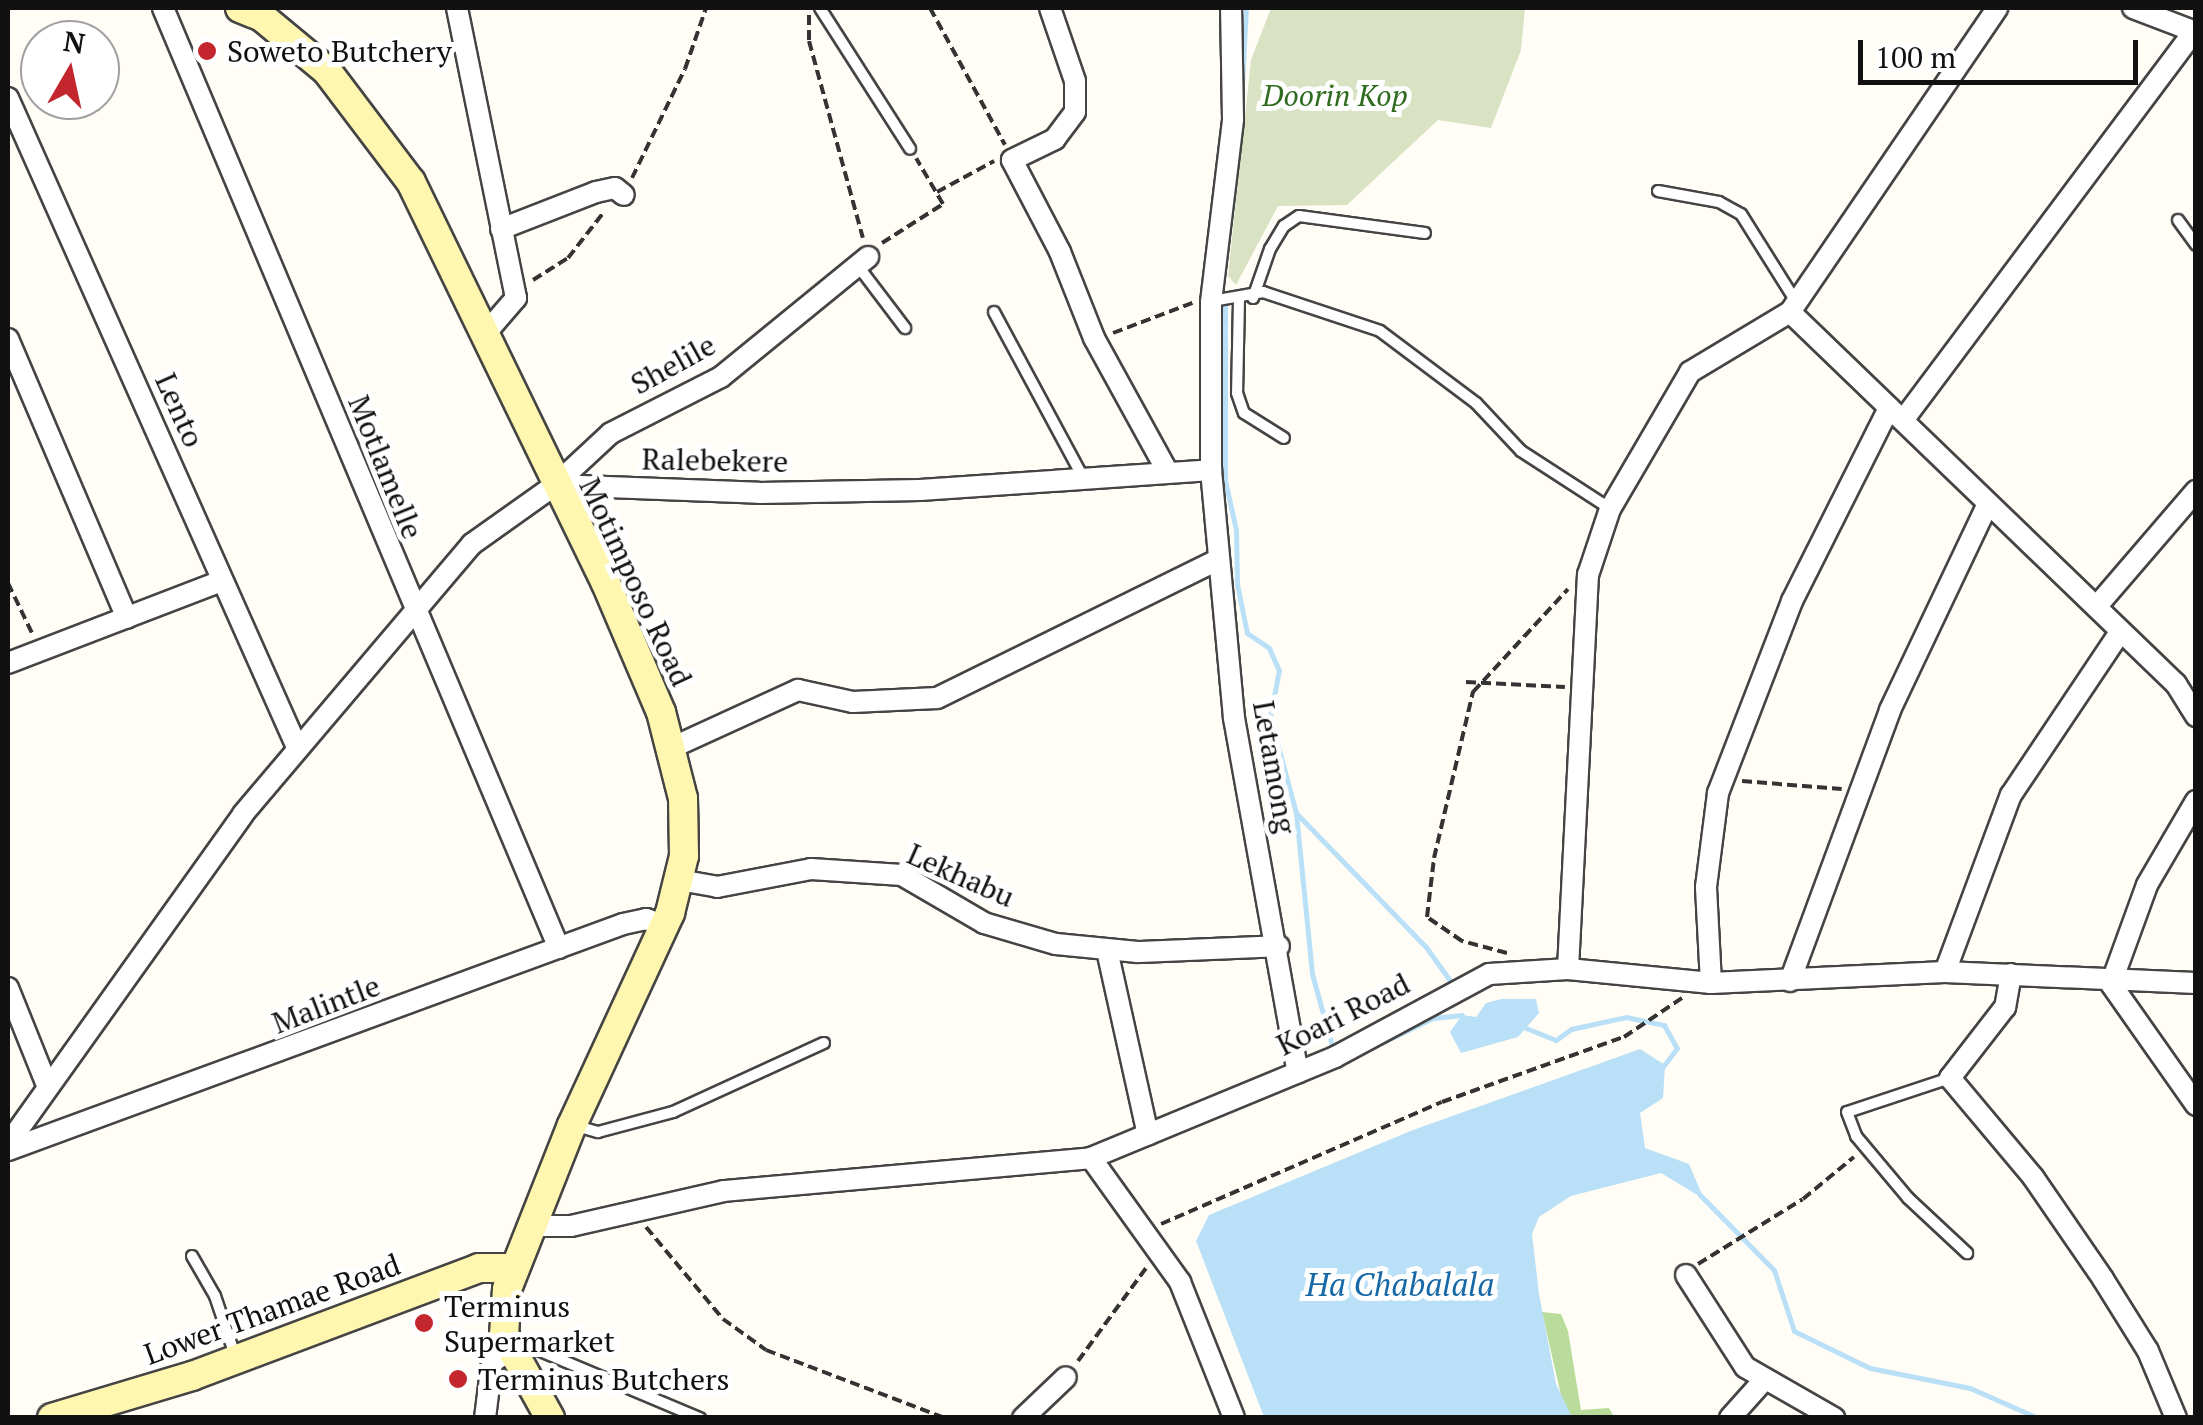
<!DOCTYPE html>
<html>
<head>
<meta charset="utf-8">
<style>
	body { margin:0 }
	#map { position:relative; width:2203px; height:1425px; overflow:hidden; background:#fffdf5; font-family:"PT Serif",serif }
	div>[style] { position:absolute }
	[style*='--x'] { left:calc(var(--x)*1px); top:calc(var(--y)*1px); width:calc(var(--w)*1px); rotate:calc(var(--a)*1deg) }
	.forest>* { inset:0; background:#b9dc9c }
	.cemetery>* { inset:0; background:#d9e3c4 }
	.water>* { inset:0; background:#b9e0f7 }
	.stream>* { height:5px; margin:-2.5px; padding:0 2.5px; transform-origin:2.5px; border-radius:2.5px; background:#b9e0f7 }
	.path>* { height:4px; margin-top:-2px; transform-origin:0; background:repeating-linear-gradient(90deg,#333 0 10px,transparent 0 15px) }
	.roads { filter:drop-shadow(2px 0 #444) drop-shadow(-2px 0 #444) drop-shadow(0 2px #444) drop-shadow(0 -2px #444) }
	.lane>* { height:10px; margin:-5px; padding:0 5px; transform-origin:5px; border-radius:5px; background:#fff }
	.street>* { height:20px; margin:-10px; padding:0 10px; transform-origin:10px; border-radius:10px; background:#fff }
	.secondary>* { height:28px; margin:-14px; padding:0 14px; transform-origin:14px; border-radius:14px; background:#fff6b0 }
	.dots>* { width:28px; height:28px; translate:-50% -50%; box-sizing:border-box; border:5px solid #fff; border-radius:50% }
	span { translate:-50% -50%; white-space:nowrap; text-align:center; line-height:1.15; -webkit-text-stroke:10px #fff; paint-order:stroke }
	.poi-label { font-size:30px; color:#111 }
	.left { translate:0 -50%; text-align:left }
	.park-label { font-size:30px; color:#2f6b1f; font-style:italic }
	.street-label { font-size:30px; color:#111 }
	.water-label { font-size:32px; color:#1768a6; font-style:italic }
	.frame { position:absolute; inset:0; border:10px solid #111; pointer-events:none }
	.north { position:absolute; left:20px; top:20px; width:100px; height:100px; box-sizing:border-box; background:#fff; border:2px solid #a0a0a0; border-radius:50%; rotate:9deg; font-size:28px; font-weight:700; line-height:40px; text-align:center; color:#111 }
	.north::after { content:''; display:block; margin:auto; width:35px; height:45px; background:#c4262e; clip-path:polygon(50% 0,100% 100%,50% 72%,0 100%) }
	.scale { position:absolute; left:1858px; top:40px; width:280px; height:45px; box-sizing:border-box; border:5px solid #111; border-top:0; padding-left:12px; font-size:30px; line-height:35px; white-space:nowrap; color:#111; -webkit-text-stroke:8px #fff; paint-order:stroke }
</style>
</head>
<body>
<div id="map">
	<div class="forest">
		<div style="clip-path:polygon(1542px 1312px,1561px 1314px,1568px 1331px,1581px 1410px,1609px 1408px,1614px 1417px,1566px 1417px)"></div>
	</div>
	<div class="cemetery">
		<div style="clip-path:polygon(1271px 8px,1525px 8px,1521px 50px,1491px 128px,1438px 120px,1347px 205px,1278px 206px,1236px 285px,1228px 276px,1251px 60px)"></div>
	</div>
	<div class="water">
		<div style="clip-path:polygon(1501px 999px,1536px 999px,1539px 1013px,1518px 1037px,1461px 1053px,1450px 1032px,1462px 1015px,1476px 1017px,1486px 1003px)"></div>
		<div style="clip-path:polygon(1640px 1049px,1665px 1065px,1663px 1098px,1640px 1113px,1645px 1148px,1689px 1164px,1704px 1199px,1661px 1173px,1571px 1196px,1539px 1217px,1532px 1234px,1539px 1294px,1556px 1384px,1572px 1417px,1264px 1417px,1196px 1241px,1209px 1215px,1413px 1130px)"></div>
	</div>
	<div class="stream">
		<div style="--x:1242;--y:84;--w:76;--a:-87"></div>
		<div style="--x:1225;--y:304;--w:176;--a:90"></div>
		<div style="--x:1225;--y:480;--w:51;--a:77.6"></div>
		<div style="--x:1236;--y:530;--w:54;--a:88.9"></div>
		<div style="--x:1237;--y:584;--w:50;--a:78.5"></div>
		<div style="--x:1247;--y:633;--w:27;--a:34"></div>
		<div style="--x:1269;--y:648;--w:24;--a:66"></div>
		<div style="--x:1279;--y:670;--w:48;--a:100.8"></div>
		<div style="--x:1270;--y:717;--w:99;--a:74.8"></div>
		<div style="--x:1296;--y:813;--w:162;--a:84.3"></div>
		<div style="--x:1312;--y:974;--w:78;--a:74.4"></div>
		<div style="--x:1296;--y:813;--w:187;--a:45.9"></div>
		<div style="--x:1426;--y:947;--w:43;--a:54.5"></div>
		<div style="--x:1526;--y:1028;--w:32;--a:22"></div>
		<div style="--x:1556;--y:1040;--w:19;--a:-36"></div>
		<div style="--x:1571;--y:1029;--w:56;--a:-12.3"></div>
		<div style="--x:1626;--y:1017;--w:39;--a:12"></div>
		<div style="--x:1664;--y:1025;--w:26;--a:61"></div>
		<div style="--x:1677;--y:1048;--w:26;--a:127"></div>
		<div style="--x:1338;--y:1064;--w:106;--a:-25.8"></div>
		<div style="--x:1433;--y:1018;--w:29;--a:-6"></div>
		<div style="--x:1700;--y:1195;--w:105;--a:45.4"></div>
		<div style="--x:1774;--y:1270;--w:64;--a:71.8"></div>
		<div style="--x:1794;--y:1331;--w:85;--a:26"></div>
		<div style="--x:1870;--y:1368;--w:102;--a:11.3"></div>
		<div style="--x:1970;--y:1388;--w:74;--a:23.8"></div>
	</div>
	<div class="path">
		<div style="--x:930;--y:8;--w:156;--a:61.3"></div>
		<div style="--x:809;--y:15;--w:26;--a:90"></div>
		<div style="--x:809;--y:41;--w:204;--a:74.7"></div>
		<div style="--x:632;--y:178;--w:121;--a:-64.1"></div>
		<div style="--x:685;--y:69;--w:65;--a:-71"></div>
		<div style="--x:937;--y:192;--w:65;--a:-28.5"></div>
		<div style="--x:882;--y:243;--w:72;--a:-32.6"></div>
		<div style="--x:943;--y:204;--w:53;--a:-120.4"></div>
		<div style="--x:533;--y:280;--w:41;--a:-32.2"></div>
		<div style="--x:568;--y:258;--w:58;--a:-52"></div>
		<div style="--x:1113;--y:333;--w:85;--a:-20.8"></div>
		<div style="--x:8;--y:583;--w:55;--a:64.4"></div>
		<div style="--x:1466;--y:682;--w:99;--a:2.9"></div>
		<div style="--x:1742;--y:781;--w:100;--a:4.6"></div>
		<div style="--x:1507;--y:953;--w:47;--a:-165.1"></div>
		<div style="--x:1462;--y:941;--w:42;--a:-145.6"></div>
		<div style="--x:1427;--y:917;--w:59;--a:-83.2"></div>
		<div style="--x:1434;--y:858;--w:171;--a:-76.8"></div>
		<div style="--x:1473;--y:692;--w:140;--a:-47.3"></div>
		<div style="--x:1161;--y:1224;--w:306;--a:-23.5"></div>
		<div style="--x:1442;--y:1102;--w:193;--a:-19.7"></div>
		<div style="--x:1624;--y:1037;--w:70;--a:-33.9"></div>
		<div style="--x:646;--y:1227;--w:120;--a:50.1"></div>
		<div style="--x:723;--y:1319;--w:53;--a:35.8"></div>
		<div style="--x:766;--y:1350;--w:191;--a:20.8"></div>
		<div style="--x:1698;--y:1264;--w:123;--a:-31.8"></div>
		<div style="--x:1803;--y:1199;--w:66;--a:-39.5"></div>
		<div style="--x:1078;--y:1361;--w:115;--a:-53.8"></div>
	</div>
	<div class="roads">
		<div class="lane">
			<div style="--x:820;--y:8;--w:167;--a:57.4"></div>
			<div style="--x:1658;--y:191;--w:62;--a:10.2"></div>
			<div style="--x:1719;--y:202;--w:25;--a:29"></div>
			<div style="--x:1741;--y:214;--w:102;--a:57.9"></div>
			<div style="--x:2178;--y:220;--w:31;--a:54"></div>
			<div style="--x:858;--y:266;--w:78;--a:52.8"></div>
			<div style="--x:1253;--y:298;--w:52;--a:-70.9"></div>
			<div style="--x:1270;--y:249;--w:27;--a:-59"></div>
			<div style="--x:1284;--y:226;--w:18;--a:-34"></div>
			<div style="--x:1299;--y:216;--w:127;--a:7.7"></div>
			<div style="--x:1239;--y:300;--w:93;--a:91.2"></div>
			<div style="--x:1237;--y:393;--w:21;--a:71"></div>
			<div style="--x:1244;--y:413;--w:47;--a:32"></div>
			<div style="--x:1212;--y:301;--w:52;--a:-10"></div>
			<div style="--x:1263;--y:292;--w:123;--a:18.4"></div>
			<div style="--x:1380;--y:331;--w:120;--a:36.9"></div>
			<div style="--x:1476;--y:403;--w:66;--a:46.8"></div>
			<div style="--x:1521;--y:451;--w:105;--a:32.9"></div>
			<div style="--x:994;--y:312;--w:187;--a:61.7"></div>
			<div style="--x:1950;--y:1078;--w:108;--a:161.7"></div>
			<div style="--x:1847;--y:1112;--w:26;--a:69"></div>
			<div style="--x:1856;--y:1136;--w:81;--a:50"></div>
			<div style="--x:1908;--y:1198;--w:81;--a:43"></div>
			<div style="--x:573;--y:1125;--w:26;--a:16"></div>
			<div style="--x:598;--y:1132;--w:78;--a:-14.9"></div>
			<div style="--x:673;--y:1112;--w:166;--a:-24.6"></div>
			<div style="--x:192;--y:1256;--w:46;--a:60.1"></div>
			<div style="--x:215;--y:1296;--w:65;--a:71.3"></div>
			<div style="--x:514;--y:1340;--w:202;--a:22.8"></div>
		</div>
		<div class="street">
			<div style="--x:163;--y:8;--w:1020;--a:67.16"></div>
			<div style="--x:457;--y:8;--w:296;--a:78.5"></div>
			<div style="--x:516;--y:298;--w:48;--a:130.7"></div>
			<div style="--x:1050;--y:8;--w:77;--a:71.1"></div>
			<div style="--x:1075;--y:81;--w:31;--a:90"></div>
			<div style="--x:1075;--y:112;--w:34;--a:127"></div>
			<div style="--x:1055;--y:139;--w:48;--a:154"></div>
			<div style="--x:1012;--y:160;--w:104;--a:62.4"></div>
			<div style="--x:1060;--y:252;--w:92;--a:68.4"></div>
			<div style="--x:1094;--y:338;--w:152;--a:61.2"></div>
			<div style="--x:2133;--y:8;--w:67;--a:20.9"></div>
			<div style="--x:8;--y:98;--w:710;--a:66"></div>
			<div style="--x:501;--y:229;--w:102;--a:-21.3"></div>
			<div style="--x:596;--y:192;--w:19;--a:-12"></div>
			<div style="--x:615;--y:188;--w:11;--a:38"></div>
			<div style="--x:1790;--y:312;--w:536;--a:43.94"></div>
			<div style="--x:2176;--y:684;--w:38;--a:58"></div>
			<div style="--x:8;--y:339;--w:303;--a:66.9"></div>
			<div style="--x:1904;--y:419;--w:484;--a:-53.2"></div>
			<div style="--x:1211;--y:470;--w:249;--a:84.7"></div>
			<div style="--x:1234;--y:718;--w:360;--a:79.8"></div>
			<div style="--x:555;--y:485;--w:204;--a:2.2"></div>
			<div style="--x:759;--y:493;--w:161;--a:-1.1"></div>
			<div style="--x:920;--y:490;--w:292;--a:-3.9"></div>
			<div style="--x:1211;--y:470;--w:168;--a:-90"></div>
			<div style="--x:1211;--y:302;--w:184;--a:-83.1"></div>
			<div style="--x:1233;--y:119;--w:111;--a:-91"></div>
			<div style="--x:2097;--y:606;--w:152;--a:-49.3"></div>
			<div style="--x:8;--y:663;--w:229;--a:-21"></div>
			<div style="--x:669;--y:749;--w:142;--a:-24.6"></div>
			<div style="--x:798;--y:690;--w:56;--a:12.3"></div>
			<div style="--x:853;--y:702;--w:84;--a:-2.7"></div>
			<div style="--x:937;--y:698;--w:311;--a:-26.2"></div>
			<div style="--x:2196;--y:801;--w:97;--a:120.3"></div>
			<div style="--x:2147;--y:885;--w:105;--a:110"></div>
			<div style="--x:2111;--y:984;--w:148;--a:54.9"></div>
			<div style="--x:679;--y:880;--w:39;--a:10"></div>
			<div style="--x:717;--y:887;--w:96;--a:-10.8"></div>
			<div style="--x:811;--y:869;--w:91;--a:3.8"></div>
			<div style="--x:902;--y:875;--w:95;--a:30.3"></div>
			<div style="--x:984;--y:923;--w:75;--a:16.3"></div>
			<div style="--x:1056;--y:944;--w:82;--a:5.6"></div>
			<div style="--x:1138;--y:952;--w:141;--a:-2.4"></div>
			<div style="--x:1107;--y:950;--w:189;--a:77.5"></div>
			<div style="--x:1568;--y:969;--w:395;--a:-87.1"></div>
			<div style="--x:1588;--y:575;--w:70;--a:-71.6"></div>
			<div style="--x:1610;--y:509;--w:159;--a:-59.7"></div>
			<div style="--x:1690;--y:372;--w:117;--a:-31"></div>
			<div style="--x:1790;--y:312;--w:368;--a:-55.7"></div>
			<div style="--x:1945;--y:972;--w:189;--a:-69.6"></div>
			<div style="--x:2011;--y:795;--w:196;--a:-56.2"></div>
			<div style="--x:2011;--y:974;--w:34;--a:100"></div>
			<div style="--x:2005;--y:1007;--w:90;--a:127.8"></div>
			<div style="--x:1950;--y:1078;--w:129;--a:50"></div>
			<div style="--x:2033;--y:1177;--w:124;--a:55.5"></div>
			<div style="--x:2103;--y:1279;--w:85;--a:58"></div>
			<div style="--x:2148;--y:1351;--w:73;--a:67.3"></div>
			<div style="--x:1790;--y:981;--w:289;--a:-69.7"></div>
			<div style="--x:1890;--y:710;--w:228;--a:-64.6"></div>
			<div style="--x:1711;--y:983;--w:96;--a:-93"></div>
			<div style="--x:1706;--y:887;--w:95;--a:-82.7"></div>
			<div style="--x:1718;--y:793;--w:206;--a:-68.9"></div>
			<div style="--x:1792;--y:601;--w:216;--a:-63.3"></div>
			<div style="--x:8;--y:988;--w:105;--a:68.1"></div>
			<div style="--x:8;--y:1144;--w:405;--a:-54.5"></div>
			<div style="--x:243;--y:814;--w:354;--a:-49.7"></div>
			<div style="--x:472;--y:544;--w:102;--a:-35.4"></div>
			<div style="--x:555;--y:485;--w:76;--a:-42.9"></div>
			<div style="--x:611;--y:433;--w:123;--a:-27"></div>
			<div style="--x:721;--y:377;--w:190;--a:-39.2"></div>
			<div style="--x:8;--y:1150;--w:655;--a:-20.18"></div>
			<div style="--x:623;--y:924;--w:24;--a:-12"></div>
			<div style="--x:646;--y:919;--w:20;--a:20"></div>
			<div style="--x:1091;--y:1158;--w:153;--a:54.3"></div>
			<div style="--x:1180;--y:1282;--w:146;--a:68.3"></div>
			<div style="--x:532;--y:1226;--w:39;--a:0"></div>
			<div style="--x:571;--y:1226;--w:157;--a:-12.9"></div>
			<div style="--x:724;--y:1191;--w:368;--a:-5.1"></div>
			<div style="--x:1091;--y:1158;--w:264;--a:-22.5"></div>
			<div style="--x:1335;--y:1057;--w:175;--a:-28.3"></div>
			<div style="--x:1489;--y:974;--w:79;--a:-3.6"></div>
			<div style="--x:1568;--y:969;--w:144;--a:5.6"></div>
			<div style="--x:1711;--y:983;--w:234;--a:-2.7"></div>
			<div style="--x:1945;--y:972;--w:251;--a:2.5"></div>
			<div style="--x:1686;--y:1275;--w:109;--a:57.3"></div>
			<div style="--x:1745;--y:1367;--w:103;--a:29.8"></div>
			<div style="--x:485;--y:1418;--w:56;--a:-82.9"></div>
			<div style="--x:492;--y:1362;--w:22;--a:-32"></div>
			<div style="--x:1023;--y:1418;--w:59;--a:-43.6"></div>
			<div style="--x:1730;--y:1418;--w:51;--a:-48.2"></div>
		</div>
		<div class="secondary">
			<div style="--x:240;--y:8;--w:24;--a:22"></div>
			<div style="--x:262;--y:17;--w:85;--a:39.7"></div>
			<div style="--x:327;--y:71;--w:139;--a:52.9"></div>
			<div style="--x:411;--y:182;--w:444;--a:64.1"></div>
			<div style="--x:605;--y:581;--w:142;--a:66.9"></div>
			<div style="--x:661;--y:712;--w:89;--a:75.7"></div>
			<div style="--x:683;--y:798;--w:58;--a:89"></div>
			<div style="--x:684;--y:856;--w:59;--a:103.8"></div>
			<div style="--x:670;--y:913;--w:234;--a:114.8"></div>
			<div style="--x:572;--y:1125;--w:176;--a:111.6"></div>
			<div style="--x:507;--y:1289;--w:46;--a:93.7"></div>
			<div style="--x:504;--y:1335;--w:95;--a:61"></div>
			<div style="--x:52;--y:1418;--w:146;--a:-16.7"></div>
			<div style="--x:192;--y:1376;--w:307;--a:-20.6"></div>
			<div style="--x:479;--y:1268;--w:36;--a:0"></div>
		</div>
	</div>
	<div class="dots">
		<div style="left:207px;top:51px;background:#c4262e"></div>
		<div style="left:424px;top:1323px;background:#c4262e"></div>
		<div style="left:458px;top:1379px;background:#c4262e"></div>
	</div>
	<div class="poi-label">
		<span class="left" style="left:227px;top:51px">Soweto Butchery</span>
		<span class="left" style="left:444px;top:1323px">Terminus<br>Supermarket</span>
		<span class="left" style="left:478px;top:1379px">Terminus Butchers</span>
	</div>
	<div class="park-label">
		<span style="left:1335px;top:95px">Doorin Kop</span>
	</div>
	<div class="street-label">
		<span style="left:673px;top:364px;rotate:-29deg">Shelile</span>
		<span style="left:180px;top:410px;rotate:66deg">Lento</span>
		<span style="left:715px;top:460px;rotate:1deg">Ralebekere</span>
		<span style="left:386px;top:467px;rotate:68deg">Motlamelle</span>
		<span style="left:636px;top:582px;rotate:65deg">Motimposo Road</span>
		<span style="left:1275px;top:767px;rotate:80deg">Letamong</span>
		<span style="left:961px;top:875px;rotate:24deg">Lekhabu</span>
		<span style="left:326px;top:1004px;rotate:-21deg">Malintle</span>
		<span style="left:1343px;top:1014px;rotate:-27deg">Koari Road</span>
		<span style="left:272px;top:1309px;rotate:-20deg">Lower Thamae Road</span>
	</div>
	<div class="water-label">
		<span style="left:1400px;top:1284px">Ha Chabalala</span>
	</div>
	<div class="frame"></div>
	<div class="north">N</div>
	<div class="scale">100 m</div>
</div>
</body>
</html>
